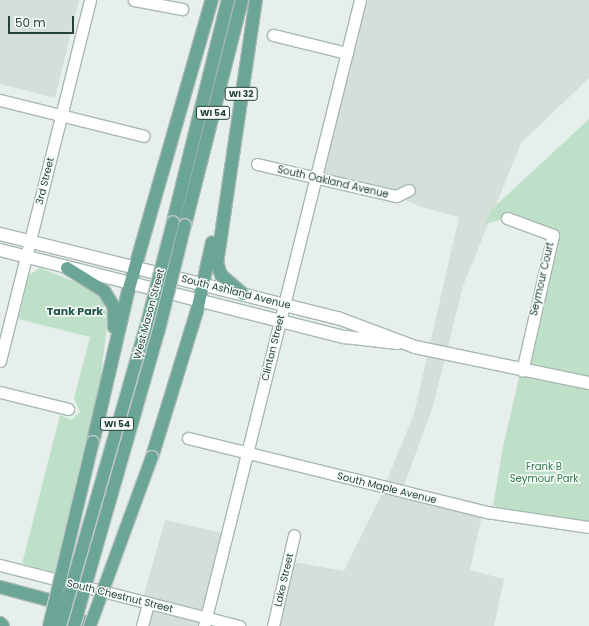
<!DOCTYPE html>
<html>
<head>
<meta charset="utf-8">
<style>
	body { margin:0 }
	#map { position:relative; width:589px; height:626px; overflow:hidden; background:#e6efeb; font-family:Poppins,sans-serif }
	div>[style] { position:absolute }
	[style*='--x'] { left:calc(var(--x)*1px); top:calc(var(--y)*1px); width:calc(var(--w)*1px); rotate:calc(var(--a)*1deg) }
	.built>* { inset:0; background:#d4dfda }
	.green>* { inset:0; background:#bfe0c8 }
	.roads { filter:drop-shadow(1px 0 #a8b8b2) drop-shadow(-1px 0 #a8b8b2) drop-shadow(0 1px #a8b8b2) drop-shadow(0 -1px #a8b8b2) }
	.minor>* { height:11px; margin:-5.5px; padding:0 5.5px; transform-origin:5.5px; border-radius:5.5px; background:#fff }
	.secondary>* { height:12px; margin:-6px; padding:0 6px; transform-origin:6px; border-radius:6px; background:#fff }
	.primary>* { height:12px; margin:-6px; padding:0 6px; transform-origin:6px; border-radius:6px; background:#6aa596 }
	.bridges { filter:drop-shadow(1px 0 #c2cac8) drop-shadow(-1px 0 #c2cac8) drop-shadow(0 1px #c2cac8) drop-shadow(0 -1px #c2cac8) }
	.primary-bridge>* { height:12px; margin:-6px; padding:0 6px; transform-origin:6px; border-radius:6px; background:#6aa596 }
	span { translate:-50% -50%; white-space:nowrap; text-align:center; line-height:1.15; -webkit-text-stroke:3px #f7fbf9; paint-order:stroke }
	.shield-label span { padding:1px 3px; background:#f7fbf9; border:1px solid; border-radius:3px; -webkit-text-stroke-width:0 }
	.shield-label { font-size:9px; color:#24423a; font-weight:700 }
	.street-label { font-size:10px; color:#24423a }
	.park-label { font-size:10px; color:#2d7a4b }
	.neighbourhood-label { font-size:11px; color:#1f5548; font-weight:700 }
	.scale { position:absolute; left:8px; top:16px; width:66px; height:18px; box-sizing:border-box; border:2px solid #24423a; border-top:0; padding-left:5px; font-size:12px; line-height:14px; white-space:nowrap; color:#24423a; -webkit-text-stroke:3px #f7fbf9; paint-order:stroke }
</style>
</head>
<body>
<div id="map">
	<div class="built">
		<div style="clip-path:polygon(0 0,79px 0,55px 98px,0 84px)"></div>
		<div style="clip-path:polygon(360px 0,589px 0,589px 78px,521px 143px,463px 286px,433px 406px,402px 491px,483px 511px,470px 570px,504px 579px,494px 626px,273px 626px,288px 561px,344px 571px,380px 497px,414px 414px,459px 217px,421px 207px,396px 196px,315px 178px)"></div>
		<div style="clip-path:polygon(165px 520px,227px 534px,206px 618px,239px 626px,142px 626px,142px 602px)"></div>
	</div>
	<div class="green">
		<div style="clip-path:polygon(589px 119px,589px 527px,493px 506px,503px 447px,552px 235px,507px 218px,485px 224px,493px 208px)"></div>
		<div style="clip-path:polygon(40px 268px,98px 291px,109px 311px,98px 398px,57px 573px,23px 564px,23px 560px,60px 415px,71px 420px,80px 412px,74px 398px,90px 337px,18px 319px,29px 275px)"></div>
	</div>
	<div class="roads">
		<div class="minor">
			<div style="--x:134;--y:0;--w:49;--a:10.6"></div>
			<div style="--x:273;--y:35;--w:76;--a:13.7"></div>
			<div style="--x:0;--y:100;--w:148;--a:14"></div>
			<div style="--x:257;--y:164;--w:143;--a:13"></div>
			<div style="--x:396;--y:196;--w:14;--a:-25"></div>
			<div style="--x:507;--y:218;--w:49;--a:20.3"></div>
			<div style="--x:553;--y:235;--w:139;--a:102.8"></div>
			<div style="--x:0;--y:361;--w:372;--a:-76"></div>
			<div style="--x:0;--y:392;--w:70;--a:14"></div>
			<div style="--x:188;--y:438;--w:308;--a:13.9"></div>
			<div style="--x:487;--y:512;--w:103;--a:8.4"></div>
			<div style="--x:0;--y:565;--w:247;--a:14.3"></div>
			<div style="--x:142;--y:626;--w:24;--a:-75"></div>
			<div style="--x:204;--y:626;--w:645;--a:-76.01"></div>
			<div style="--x:273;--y:626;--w:93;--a:-77"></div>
		</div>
		<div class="secondary">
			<div style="--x:0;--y:234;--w:348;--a:14"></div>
			<div style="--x:338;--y:318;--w:82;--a:20.6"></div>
			<div style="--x:415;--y:347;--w:178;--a:11.7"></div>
			<div style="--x:0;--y:250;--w:356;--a:14.2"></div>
			<div style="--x:345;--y:337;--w:53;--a:6.5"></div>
		</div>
		<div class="primary">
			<div style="--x:173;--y:222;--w:229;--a:-76.1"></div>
			<div style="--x:185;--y:225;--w:232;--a:-75.8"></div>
			<div style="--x:67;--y:268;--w:44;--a:31.9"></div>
			<div style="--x:104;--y:291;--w:19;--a:58"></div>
			<div style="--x:114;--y:307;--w:20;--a:90"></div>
			<div style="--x:243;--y:294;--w:29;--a:-139"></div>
			<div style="--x:221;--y:275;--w:13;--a:-108"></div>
			<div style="--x:217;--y:263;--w:266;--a:-81.6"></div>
			<div style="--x:93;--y:442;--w:154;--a:-76.9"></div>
			<div style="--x:128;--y:292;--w:304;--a:-74"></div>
			<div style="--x:152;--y:457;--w:153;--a:-72.9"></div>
			<div style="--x:197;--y:311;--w:70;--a:-77.6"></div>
			<div style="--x:0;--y:587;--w:58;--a:15"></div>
			<div style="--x:56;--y:602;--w:41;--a:36"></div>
			<div style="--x:0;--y:623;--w:4;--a:45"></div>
		</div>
	</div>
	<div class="bridges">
		<div class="primary-bridge">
			<div style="--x:49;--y:626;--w:189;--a:-76.6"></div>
			<div style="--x:60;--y:626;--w:311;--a:-74"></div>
			<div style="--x:146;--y:327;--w:108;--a:-75.6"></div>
			<div style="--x:74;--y:626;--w:308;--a:-74"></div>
			<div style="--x:159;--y:330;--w:108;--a:-76.1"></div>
			<div style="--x:90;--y:626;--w:180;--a:-69.9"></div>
		</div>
	</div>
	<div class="shield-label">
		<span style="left:241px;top:94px">WI 32</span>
		<span style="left:213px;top:113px">WI 54</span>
		<span style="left:117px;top:424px">WI 54</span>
	</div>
	<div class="street-label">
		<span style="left:45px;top:181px;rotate:-76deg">3rd Street</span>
		<span style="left:333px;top:182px;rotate:13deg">South Oakland Avenue</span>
		<span style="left:542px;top:279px;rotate:-77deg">Seymour Court</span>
		<span style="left:236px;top:292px;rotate:14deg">South Ashland Avenue</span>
		<span style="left:149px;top:314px;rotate:-75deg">West Mason Street</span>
		<span style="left:273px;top:348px;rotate:-76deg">Clinton Street</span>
		<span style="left:387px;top:488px;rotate:14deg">South Maple Avenue</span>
		<span style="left:284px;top:580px;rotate:-77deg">Lake Street</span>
		<span style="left:120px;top:596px;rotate:14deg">South Chestnut Street</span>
	</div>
	<div class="park-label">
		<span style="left:544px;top:472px">Frank B<br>Seymour Park</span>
	</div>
	<div class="neighbourhood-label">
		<span style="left:75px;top:311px">Tank Park</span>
	</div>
	<div class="scale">50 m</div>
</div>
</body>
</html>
